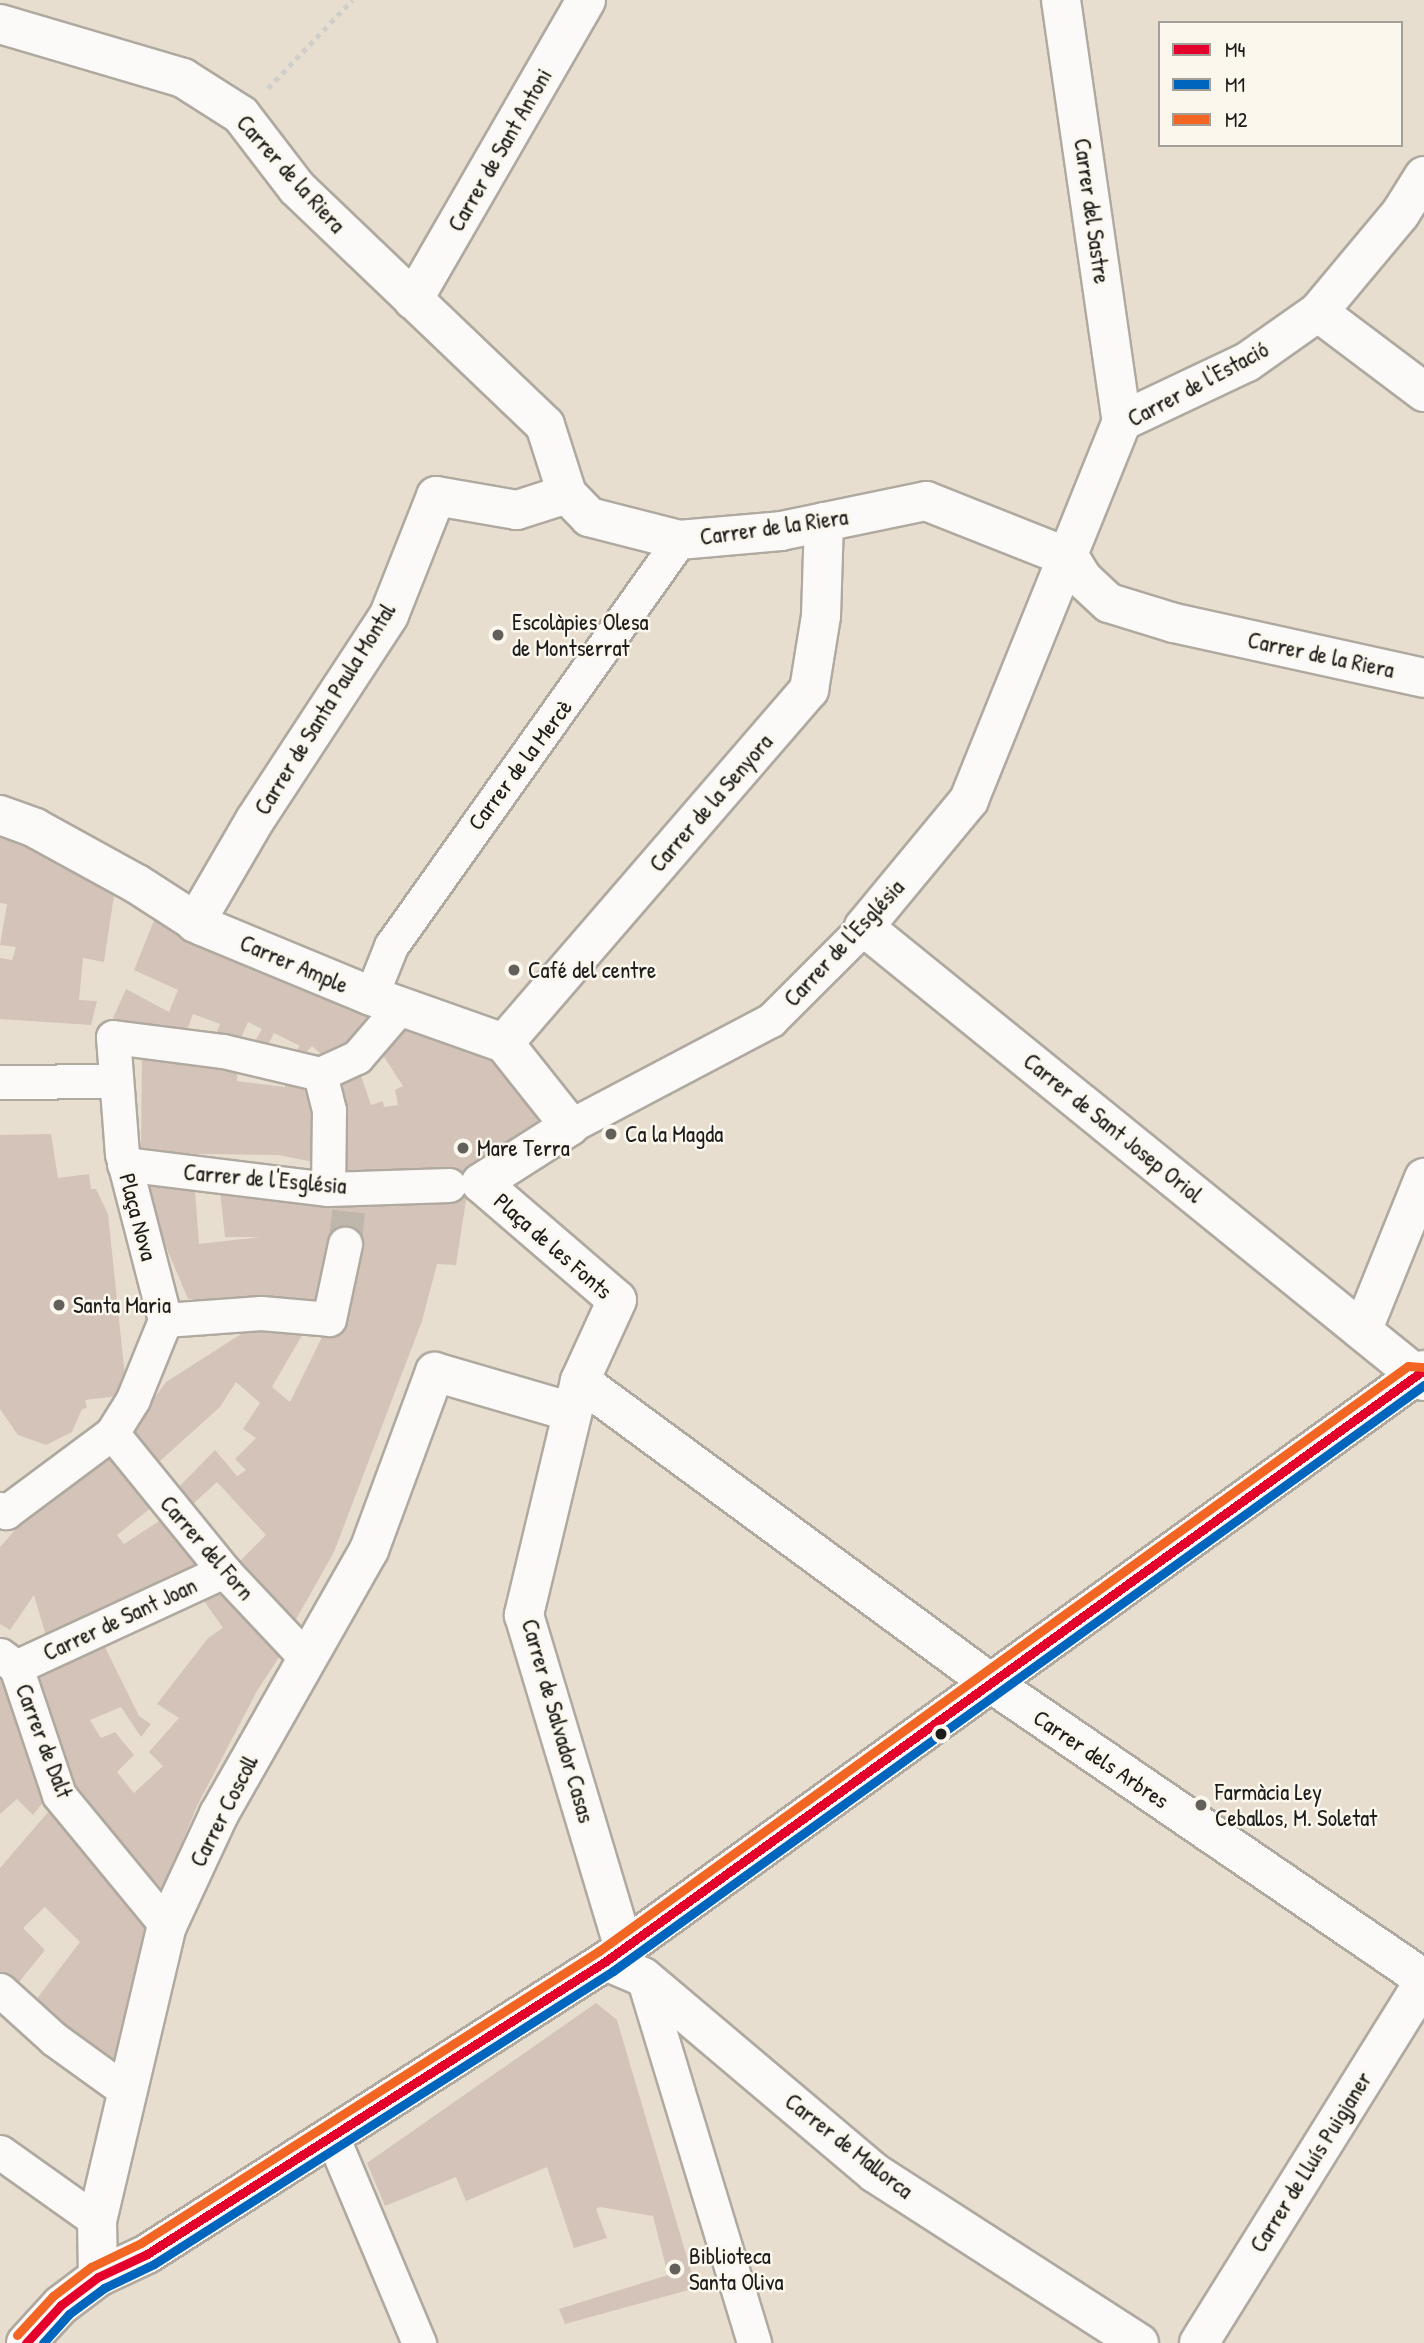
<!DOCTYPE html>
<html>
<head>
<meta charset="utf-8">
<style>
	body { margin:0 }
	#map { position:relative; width:1424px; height:2343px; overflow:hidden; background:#e8ded0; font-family:"Patrick Hand",sans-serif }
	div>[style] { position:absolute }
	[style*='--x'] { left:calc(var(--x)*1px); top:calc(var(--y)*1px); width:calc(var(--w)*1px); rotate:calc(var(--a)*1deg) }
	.building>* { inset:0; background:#d4c3b8 }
	.pedestrian-tunnel>* { height:33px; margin-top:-16.5px; transform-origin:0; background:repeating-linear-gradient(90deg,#bfb7ac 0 33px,transparent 0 50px) }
	.path>* { height:4.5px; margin-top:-2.25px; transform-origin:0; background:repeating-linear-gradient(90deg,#d0ceca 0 5px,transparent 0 10px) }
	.roads { filter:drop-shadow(2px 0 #afa9a0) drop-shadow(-2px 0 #afa9a0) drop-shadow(0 2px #afa9a0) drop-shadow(0 -2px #afa9a0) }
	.pedestrian>* { height:33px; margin:-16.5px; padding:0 16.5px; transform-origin:16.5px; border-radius:16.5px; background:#fcfaf8 }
	.minor>* { height:38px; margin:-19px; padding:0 19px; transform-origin:19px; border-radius:19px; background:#fcfaf8 }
	.bus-1>* { height:9px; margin:-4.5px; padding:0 4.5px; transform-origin:4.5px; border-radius:4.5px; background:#e4002b }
	.bus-2>* { height:9px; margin:-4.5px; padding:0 4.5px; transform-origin:4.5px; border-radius:4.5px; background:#0065bd }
	.bus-3>* { height:9px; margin:-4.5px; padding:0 4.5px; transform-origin:4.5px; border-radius:4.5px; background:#f26522 }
	.dots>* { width:19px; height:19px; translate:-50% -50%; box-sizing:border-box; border:4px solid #fbf7ec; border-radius:50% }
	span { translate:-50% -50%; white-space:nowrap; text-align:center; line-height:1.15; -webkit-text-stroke:5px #fbf7ec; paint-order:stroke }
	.street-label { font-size:23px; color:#1c1c1c }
	.poi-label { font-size:23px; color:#1c1c1c }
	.left { translate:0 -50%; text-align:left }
	.legend { position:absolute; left:1158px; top:21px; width:245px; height:126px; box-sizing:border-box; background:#fbf7ec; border:2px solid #a29f99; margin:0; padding:9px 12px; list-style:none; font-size:21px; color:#1c1c1c }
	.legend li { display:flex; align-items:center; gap:14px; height:35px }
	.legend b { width:35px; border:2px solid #a29f99 }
</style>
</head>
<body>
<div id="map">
	<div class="building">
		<div style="clip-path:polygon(0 829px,115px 889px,104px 962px,83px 958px,79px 1000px,97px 1001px,91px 1025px,0 1019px,0 958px,12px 960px,16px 947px,0 945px,7px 904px,0 903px)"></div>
		<div style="clip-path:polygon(157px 913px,335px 1004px,338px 1001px,383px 1022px,329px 1061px,312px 1046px,300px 1059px,294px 1053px,300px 1046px,274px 1033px,267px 1047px,255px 1041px,262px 1029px,248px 1022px,236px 1049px,212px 1044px,220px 1024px,193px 1014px,184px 1038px,109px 1027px,126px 989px,169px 1012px,178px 990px,134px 970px)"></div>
		<div style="clip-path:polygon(395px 1027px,491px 1047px,550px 1116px,467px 1194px,456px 1265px,437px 1264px,422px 1321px,334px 1552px,290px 1630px,233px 1568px,266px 1535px,217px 1482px,184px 1512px,171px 1495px,215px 1450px,237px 1476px,246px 1470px,235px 1459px,256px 1438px,243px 1429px,260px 1403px,236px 1382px,220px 1407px,150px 1470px,126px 1437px,166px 1382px,260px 1322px,308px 1325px,272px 1387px,290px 1402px,328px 1325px,322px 1313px,188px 1299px,156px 1223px,145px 1175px,194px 1178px,199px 1244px,260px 1237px,225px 1237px,219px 1182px,331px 1178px,326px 1074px,357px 1064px,371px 1105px,383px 1101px,384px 1107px,398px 1105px,395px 1090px,403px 1086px,377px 1046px)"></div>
		<div style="clip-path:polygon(142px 1046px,238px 1059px,237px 1081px,285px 1087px,286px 1073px,321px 1083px,324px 1164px,278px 1155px,141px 1153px)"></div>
		<div style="clip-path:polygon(51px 1134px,58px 1178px,89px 1174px,91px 1189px,96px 1189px,108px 1214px,127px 1395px,85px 1400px,87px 1408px,82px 1409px,72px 1432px,46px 1445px,18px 1435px,0 1409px,0 1135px)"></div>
		<div style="clip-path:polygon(108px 1446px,157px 1503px,117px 1535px,124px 1544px,167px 1516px,210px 1567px,48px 1643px,34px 1595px,10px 1630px,0 1624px,0 1547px,40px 1502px)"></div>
		<div style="clip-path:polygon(219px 1580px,287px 1645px,257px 1691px,197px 1806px,156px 1905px,72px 1801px,28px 1673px,100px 1637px,139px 1716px,151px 1724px,141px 1737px,121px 1707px,90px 1720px,101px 1738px,115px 1732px,134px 1755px,117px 1772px,134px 1793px,163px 1766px,149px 1752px,179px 1718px,157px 1704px,208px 1638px,223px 1628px,197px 1591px)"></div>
		<div style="clip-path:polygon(0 1675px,14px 1688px,53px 1789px,33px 1815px,17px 1799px,0 1814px)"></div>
		<div style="clip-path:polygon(55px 1804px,153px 1922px,117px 2072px,32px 2005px,80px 1942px,45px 1907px,23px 1928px,45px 1950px,15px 1987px,0 1974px,0 1868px)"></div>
		<div style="clip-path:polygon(596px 2003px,617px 2020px,696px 2288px,565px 2324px,559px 2309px,668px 2275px,653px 2216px,600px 2207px,596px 2209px,607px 2238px,574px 2248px,547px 2167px,466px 2201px,456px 2177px,385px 2206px,367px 2163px)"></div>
	</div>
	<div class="pedestrian-tunnel">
		<div style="--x:345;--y:1244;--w:45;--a:-83.7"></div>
	</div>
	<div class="path">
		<div style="--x:268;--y:88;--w:122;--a:-46.3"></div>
	</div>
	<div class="roads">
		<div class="pedestrian">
			<div style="--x:371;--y:996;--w:54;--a:-68.2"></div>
			<div style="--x:391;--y:946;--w:498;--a:-54.6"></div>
			<div style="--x:320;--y:1074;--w:37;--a:76"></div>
			<div style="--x:329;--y:1110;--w:79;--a:90.7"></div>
			<div style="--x:0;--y:1082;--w:115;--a:-0.5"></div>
			<div style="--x:570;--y:1126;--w:227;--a:-27.8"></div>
			<div style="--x:771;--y:1020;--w:132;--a:-45"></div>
			<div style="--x:124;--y:1164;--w:206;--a:7"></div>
			<div style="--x:328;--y:1189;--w:121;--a:-1.9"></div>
			<div style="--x:165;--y:1320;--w:171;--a:-104.5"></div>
			<div style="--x:122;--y:1154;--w:117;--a:-94.4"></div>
			<div style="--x:113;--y:1037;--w:111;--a:7.3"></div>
			<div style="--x:223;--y:1051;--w:100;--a:13.3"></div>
			<div style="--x:320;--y:1074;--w:41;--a:-24.7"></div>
			<div style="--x:357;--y:1057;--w:67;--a:-49.2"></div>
			<div style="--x:165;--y:1320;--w:96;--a:-4.2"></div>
			<div style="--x:261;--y:1313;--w:68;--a:5"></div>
			<div style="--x:329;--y:1319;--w:77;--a:-78"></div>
			<div style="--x:112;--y:1433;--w:178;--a:50.9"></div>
			<div style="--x:224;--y:1571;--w:121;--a:46.7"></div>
			<div style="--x:0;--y:1509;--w:7;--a:27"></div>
			<div style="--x:6;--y:1512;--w:132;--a:-36.7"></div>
			<div style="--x:112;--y:1433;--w:40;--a:-58"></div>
			<div style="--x:133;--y:1399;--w:85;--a:-67.9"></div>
			<div style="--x:0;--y:1655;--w:20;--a:37"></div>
			<div style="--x:16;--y:1667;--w:135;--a:71.4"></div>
			<div style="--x:59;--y:1795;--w:170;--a:50.5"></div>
			<div style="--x:16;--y:1667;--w:229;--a:-24.8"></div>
			<div style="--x:643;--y:1977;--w:382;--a:73.1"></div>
			<div style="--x:0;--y:1990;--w:73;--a:42.2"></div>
			<div style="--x:54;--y:2039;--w:92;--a:35.8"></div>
			<div style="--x:332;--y:2136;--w:225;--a:67.2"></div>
			<div style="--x:0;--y:2152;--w:119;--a:35.4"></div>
		</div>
		<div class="minor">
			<div style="--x:1061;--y:0;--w:425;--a:81.8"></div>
			<div style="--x:0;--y:24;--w:191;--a:16.4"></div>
			<div style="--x:183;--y:78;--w:69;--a:32.5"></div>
			<div style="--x:241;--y:115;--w:92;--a:52.5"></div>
			<div style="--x:297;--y:188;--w:343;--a:43.7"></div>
			<div style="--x:545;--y:425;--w:72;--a:72.3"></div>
			<div style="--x:567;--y:494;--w:32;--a:46"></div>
			<div style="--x:589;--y:517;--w:93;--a:14.3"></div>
			<div style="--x:679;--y:540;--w:102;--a:-5"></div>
			<div style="--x:781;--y:531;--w:148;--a:-11.7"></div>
			<div style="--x:926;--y:501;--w:155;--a:21.6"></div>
			<div style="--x:1070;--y:558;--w:25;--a:58"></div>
			<div style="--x:1083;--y:579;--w:35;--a:43"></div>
			<div style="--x:1109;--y:603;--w:68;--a:17.1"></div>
			<div style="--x:1174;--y:623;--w:256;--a:12.4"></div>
			<div style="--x:1424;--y:176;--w:45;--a:122.3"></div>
			<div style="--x:1400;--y:214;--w:128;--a:129.9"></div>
			<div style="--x:1318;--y:312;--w:87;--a:144.8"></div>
			<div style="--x:1247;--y:362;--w:138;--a:154.7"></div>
			<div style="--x:1122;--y:421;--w:409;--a:112"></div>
			<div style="--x:969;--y:800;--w:165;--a:129.6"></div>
			<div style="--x:864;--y:927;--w:721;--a:39.03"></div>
			<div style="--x:413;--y:300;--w:346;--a:-60"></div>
			<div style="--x:1318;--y:312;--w:133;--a:37"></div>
			<div style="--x:0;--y:815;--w:37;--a:20"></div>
			<div style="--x:35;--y:828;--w:116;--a:28.8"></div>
			<div style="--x:137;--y:884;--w:77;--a:32.9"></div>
			<div style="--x:202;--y:926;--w:183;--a:22.5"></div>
			<div style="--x:371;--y:996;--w:141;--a:19.5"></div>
			<div style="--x:504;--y:1043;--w:106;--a:51.5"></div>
			<div style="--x:570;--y:1126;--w:106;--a:147.4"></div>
			<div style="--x:481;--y:1183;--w:179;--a:40.7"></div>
			<div style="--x:617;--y:1300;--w:89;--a:114.6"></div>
			<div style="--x:580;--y:1381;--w:241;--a:103.5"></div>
			<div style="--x:524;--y:1615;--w:345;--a:73.3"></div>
			<div style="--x:195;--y:923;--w:119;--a:-59.8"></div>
			<div style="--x:255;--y:820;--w:245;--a:-56.8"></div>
			<div style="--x:389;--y:615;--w:128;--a:-68.4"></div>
			<div style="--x:436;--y:496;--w:82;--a:9.8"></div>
			<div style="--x:517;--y:510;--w:52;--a:-17.7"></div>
			<div style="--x:504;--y:1043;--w:467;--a:-49.2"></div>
			<div style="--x:809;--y:690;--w:75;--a:-80.8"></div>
			<div style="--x:821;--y:616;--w:94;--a:-88.2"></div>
			<div style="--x:1363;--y:1329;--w:163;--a:-68"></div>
			<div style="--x:580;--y:1381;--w:506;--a:36.33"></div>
			<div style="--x:988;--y:1681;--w:528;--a:34.35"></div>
			<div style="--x:606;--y:1961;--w:40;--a:23.4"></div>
			<div style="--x:643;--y:1977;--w:304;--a:40.2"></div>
			<div style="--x:875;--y:2173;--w:314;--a:32.8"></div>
			<div style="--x:98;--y:2277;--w:56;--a:-91"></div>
			<div style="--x:97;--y:2221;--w:303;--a:-76.7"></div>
			<div style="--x:167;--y:1926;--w:123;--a:-65.1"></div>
			<div style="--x:219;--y:1814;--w:304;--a:-60.4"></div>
			<div style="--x:369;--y:1550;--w:190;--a:-69.7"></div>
			<div style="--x:435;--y:1372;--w:143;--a:16.3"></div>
			<div style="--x:26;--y:2343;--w:52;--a:-47.4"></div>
			<div style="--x:61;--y:2305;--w:46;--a:-37.1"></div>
			<div style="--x:98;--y:2277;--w:54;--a:-25.1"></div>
			<div style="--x:147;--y:2254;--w:545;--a:-32.55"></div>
			<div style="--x:606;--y:1961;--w:1009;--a:-35.85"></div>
			<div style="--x:1199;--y:2343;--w:426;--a:-58.1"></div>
		</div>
	</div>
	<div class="bus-1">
		<div style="--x:26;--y:2343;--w:52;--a:-47.4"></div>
		<div style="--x:61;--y:2305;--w:46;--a:-37.1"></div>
		<div style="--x:98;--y:2277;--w:54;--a:-25.1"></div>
		<div style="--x:147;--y:2254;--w:545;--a:-32.55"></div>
		<div style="--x:606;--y:1961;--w:1009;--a:-35.85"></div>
	</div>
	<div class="bus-2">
		<div style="--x:43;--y:2343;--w:39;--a:-48"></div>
		<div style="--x:69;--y:2314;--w:44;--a:-36.6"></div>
		<div style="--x:104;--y:2288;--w:55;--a:-25.6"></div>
		<div style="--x:154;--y:2264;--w:545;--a:-32.55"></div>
		<div style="--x:613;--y:1971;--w:1001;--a:-35.85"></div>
	</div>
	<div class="bus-3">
		<div style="--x:17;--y:2335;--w:53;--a:-47.3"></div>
		<div style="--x:53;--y:2296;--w:48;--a:-37.3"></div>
		<div style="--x:91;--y:2267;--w:55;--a:-25.6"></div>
		<div style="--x:141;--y:2243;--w:543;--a:-32.52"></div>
		<div style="--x:599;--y:1951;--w:998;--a:-35.87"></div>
		<div style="--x:1408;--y:1366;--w:16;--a:4"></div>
	</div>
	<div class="dots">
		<div style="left:498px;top:635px;background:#63605b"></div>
		<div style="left:514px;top:970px;background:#63605b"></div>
		<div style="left:611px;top:1134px;background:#63605b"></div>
		<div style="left:463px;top:1148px;background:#63605b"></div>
		<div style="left:59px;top:1305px;background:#63605b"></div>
		<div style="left:941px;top:1734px;background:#1c1c1c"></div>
		<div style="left:1201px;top:1805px;background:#63605b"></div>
		<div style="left:675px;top:2269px;background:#63605b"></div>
	</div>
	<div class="street-label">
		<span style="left:500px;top:150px;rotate:-60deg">Carrer de Sant Antoni</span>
		<span style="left:291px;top:174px;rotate:48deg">Carrer de la Riera</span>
		<span style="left:1092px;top:211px;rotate:82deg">Carrer del Sastre</span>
		<span style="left:1198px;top:384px;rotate:-28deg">Carrer de l'Estació</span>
		<span style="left:774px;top:527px;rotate:-8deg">Carrer de la Riera</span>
		<span style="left:1321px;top:655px;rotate:12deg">Carrer de la Riera</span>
		<span style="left:325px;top:709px;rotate:-58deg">Carrer de Santa Paula Montal</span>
		<span style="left:520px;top:765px;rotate:-53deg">Carrer de la Mercè</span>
		<span style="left:711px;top:803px;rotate:-49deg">Carrer de la Senyora</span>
		<span style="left:844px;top:943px;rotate:-47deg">Carrer de l'Església</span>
		<span style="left:294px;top:964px;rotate:23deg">Carrer Ample</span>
		<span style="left:1113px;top:1128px;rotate:39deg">Carrer de Sant Josep Oriol</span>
		<span style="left:265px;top:1179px;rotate:5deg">Carrer de l'Església</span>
		<span style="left:138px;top:1217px;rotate:75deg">Plaça Nova</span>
		<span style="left:553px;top:1246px;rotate:41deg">Plaça de les Fonts</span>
		<span style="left:207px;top:1548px;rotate:49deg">Carrer del Forn</span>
		<span style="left:120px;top:1619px;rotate:-25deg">Carrer de Sant Joan</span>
		<span style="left:558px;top:1721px;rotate:74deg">Carrer de Salvador Casas</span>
		<span style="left:44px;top:1741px;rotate:69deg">Carrer de Dalt</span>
		<span style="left:1101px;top:1759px;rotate:34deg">Carrer dels Arbres</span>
		<span style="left:224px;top:1811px;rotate:-63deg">Carrer Coscoll</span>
		<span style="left:849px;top:2146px;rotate:38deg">Carrer de Mallorca</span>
		<span style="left:1311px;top:2162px;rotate:-58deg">Carrer de Lluís Puigjaner</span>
	</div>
	<div class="poi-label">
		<span class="left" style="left:512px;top:635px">Escolàpies Olesa<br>de Montserrat</span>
		<span class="left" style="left:528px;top:970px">Café del centre</span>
		<span class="left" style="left:625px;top:1134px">Ca la Magda</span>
		<span class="left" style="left:477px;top:1148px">Mare Terra</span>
		<span class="left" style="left:73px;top:1305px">Santa Maria</span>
		<span class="left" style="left:1215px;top:1805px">Farmàcia Ley<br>Ceballos, M. Soletat</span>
		<span class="left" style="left:689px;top:2269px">Biblioteca<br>Santa Oliva</span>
	</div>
	<ul class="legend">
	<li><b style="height:9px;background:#e4002b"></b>M4</li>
	<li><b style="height:9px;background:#0065bd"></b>M1</li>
	<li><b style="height:9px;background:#f26522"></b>M2</li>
	</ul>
</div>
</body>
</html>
